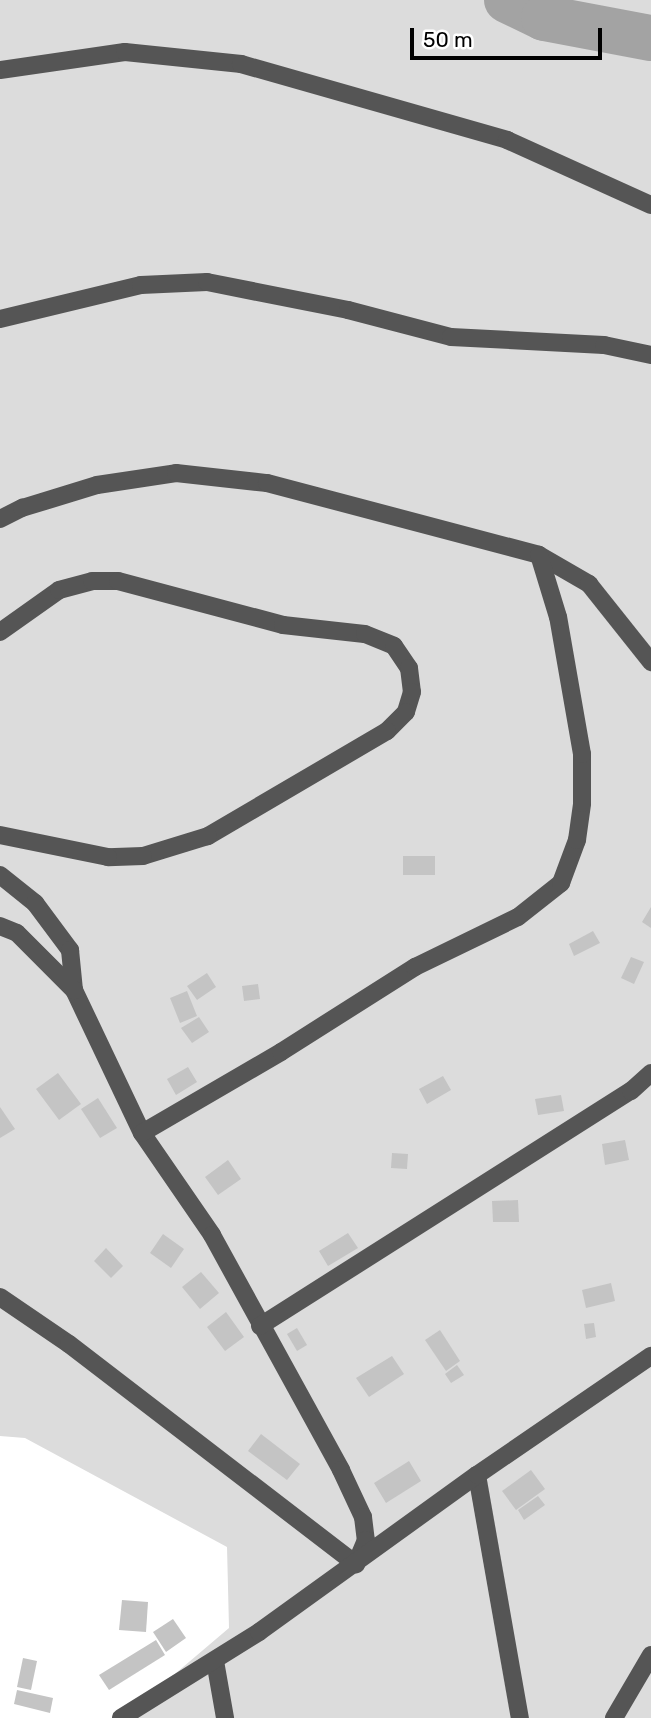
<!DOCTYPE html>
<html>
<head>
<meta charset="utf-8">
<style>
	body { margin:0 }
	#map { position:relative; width:651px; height:1718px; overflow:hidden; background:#fff; font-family:Rubik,sans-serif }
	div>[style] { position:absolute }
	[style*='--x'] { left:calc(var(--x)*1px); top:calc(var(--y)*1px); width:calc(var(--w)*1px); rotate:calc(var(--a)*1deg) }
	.green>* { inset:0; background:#dcdcdc }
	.river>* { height:46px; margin:-23px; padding:0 23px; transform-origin:23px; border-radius:23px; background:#a3a3a3 }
	.building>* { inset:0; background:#c4c4c4 }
	.minor>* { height:18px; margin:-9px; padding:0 9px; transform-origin:9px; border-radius:9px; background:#555 }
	span { translate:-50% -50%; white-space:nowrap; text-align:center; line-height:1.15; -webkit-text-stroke:5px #fff; paint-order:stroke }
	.scale { position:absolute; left:410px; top:28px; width:192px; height:32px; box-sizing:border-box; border:4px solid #000; border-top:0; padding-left:9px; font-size:21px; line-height:24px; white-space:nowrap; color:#000; -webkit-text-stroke:5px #fff; paint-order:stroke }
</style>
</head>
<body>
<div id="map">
	<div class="green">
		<div style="clip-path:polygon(0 0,651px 0,651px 1718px,123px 1718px,229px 1628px,227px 1547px,25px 1438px,0 1436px)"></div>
	</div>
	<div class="river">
		<div style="--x:507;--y:0;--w:41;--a:25.9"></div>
		<div style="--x:544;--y:18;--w:109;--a:10.6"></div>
	</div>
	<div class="building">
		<div style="clip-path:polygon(403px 856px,435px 856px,435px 875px,403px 875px)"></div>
		<div style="clip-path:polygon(651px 907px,651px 928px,642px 922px)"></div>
		<div style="clip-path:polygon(593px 931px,600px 943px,574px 956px,569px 944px)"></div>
		<div style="clip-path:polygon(631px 957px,644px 962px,634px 984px,621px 978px)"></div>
		<div style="clip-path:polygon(207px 973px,216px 987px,197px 1000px,187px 986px)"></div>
		<div style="clip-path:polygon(258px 984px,260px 999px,244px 1001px,242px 986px)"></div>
		<div style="clip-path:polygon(187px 991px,197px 1016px,180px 1023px,170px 998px)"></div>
		<div style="clip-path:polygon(199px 1017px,209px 1032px,192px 1043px,181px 1028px)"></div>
		<div style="clip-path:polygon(188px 1067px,197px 1082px,176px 1095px,167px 1079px)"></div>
		<div style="clip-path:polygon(58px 1073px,81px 1104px,59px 1120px,36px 1089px)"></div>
		<div style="clip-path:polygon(443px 1076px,451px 1090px,427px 1104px,419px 1089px)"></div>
		<div style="clip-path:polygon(561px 1095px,564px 1111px,538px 1115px,535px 1099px)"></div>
		<div style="clip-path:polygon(98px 1098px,117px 1128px,100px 1138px,81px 1109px)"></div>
		<div style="clip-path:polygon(0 1107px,15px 1129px,0 1138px)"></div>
		<div style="clip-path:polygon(625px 1140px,629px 1160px,605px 1165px,602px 1144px)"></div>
		<div style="clip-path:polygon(392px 1153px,408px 1154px,407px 1169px,391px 1168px)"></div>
		<div style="clip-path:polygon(228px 1160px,241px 1179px,218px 1195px,205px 1177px)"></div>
		<div style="clip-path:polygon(518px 1200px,519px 1222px,493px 1222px,492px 1201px)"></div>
		<div style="clip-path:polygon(348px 1233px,358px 1248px,328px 1266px,319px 1251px)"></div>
		<div style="clip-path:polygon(163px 1234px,184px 1249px,171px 1268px,150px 1253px)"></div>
		<div style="clip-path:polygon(106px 1248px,123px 1266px,111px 1278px,94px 1261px)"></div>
		<div style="clip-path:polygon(201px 1272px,219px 1293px,200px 1309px,182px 1287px)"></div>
		<div style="clip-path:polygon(611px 1283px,615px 1301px,586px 1308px,582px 1290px)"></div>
		<div style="clip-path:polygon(226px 1312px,244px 1337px,225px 1351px,207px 1327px)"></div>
		<div style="clip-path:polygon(594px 1323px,596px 1337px,586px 1339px,584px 1324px)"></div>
		<div style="clip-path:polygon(297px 1328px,307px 1345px,297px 1351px,287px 1334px)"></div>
		<div style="clip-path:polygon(440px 1330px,460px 1361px,446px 1371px,425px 1340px)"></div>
		<div style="clip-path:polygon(392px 1356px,404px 1374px,369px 1397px,356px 1378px)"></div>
		<div style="clip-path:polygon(457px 1365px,464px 1375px,451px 1383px,445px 1374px)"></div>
		<div style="clip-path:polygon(261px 1434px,300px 1464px,287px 1480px,248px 1451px)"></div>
		<div style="clip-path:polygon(409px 1461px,421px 1481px,386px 1503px,374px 1483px)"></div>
		<div style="clip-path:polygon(531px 1470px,545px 1489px,516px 1510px,502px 1491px)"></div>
		<div style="clip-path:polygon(538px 1496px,545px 1505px,524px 1520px,518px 1510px)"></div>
		<div style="clip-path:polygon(122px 1600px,148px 1602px,146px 1632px,119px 1630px)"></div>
		<div style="clip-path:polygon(173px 1619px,186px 1638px,166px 1652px,153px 1632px)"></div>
		<div style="clip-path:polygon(156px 1640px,165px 1655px,109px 1690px,99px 1675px)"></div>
		<div style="clip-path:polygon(23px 1658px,37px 1661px,31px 1690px,17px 1687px)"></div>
		<div style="clip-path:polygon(17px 1690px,53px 1698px,50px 1713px,14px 1704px)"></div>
	</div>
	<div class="minor">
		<div style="--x:0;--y:70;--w:126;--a:-8.2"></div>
		<div style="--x:125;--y:52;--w:117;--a:5.9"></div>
		<div style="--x:241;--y:64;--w:277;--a:15.9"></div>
		<div style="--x:507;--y:140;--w:158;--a:24.3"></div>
		<div style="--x:0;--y:319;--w:145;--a:-13.6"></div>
		<div style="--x:141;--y:285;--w:66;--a:-2.6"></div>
		<div style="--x:207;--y:282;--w:144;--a:11.2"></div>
		<div style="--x:348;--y:310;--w:106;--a:14.7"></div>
		<div style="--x:451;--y:337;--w:153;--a:3"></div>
		<div style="--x:604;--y:345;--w:48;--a:12"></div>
		<div style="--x:0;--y:519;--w:25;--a:-27"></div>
		<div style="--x:22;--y:508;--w:78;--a:-17"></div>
		<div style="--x:97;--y:485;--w:80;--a:-8.6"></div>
		<div style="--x:176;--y:473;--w:92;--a:6.3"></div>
		<div style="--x:267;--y:483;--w:281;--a:14.8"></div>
		<div style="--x:539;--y:555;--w:58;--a:30.1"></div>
		<div style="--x:589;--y:584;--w:100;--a:51.5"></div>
		<div style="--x:0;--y:632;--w:72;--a:-35.4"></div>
		<div style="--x:59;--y:590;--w:34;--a:-15"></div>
		<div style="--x:92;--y:581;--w:26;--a:0"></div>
		<div style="--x:118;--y:581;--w:171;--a:14.9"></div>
		<div style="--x:283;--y:625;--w:82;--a:6.3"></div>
		<div style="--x:365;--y:634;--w:31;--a:22"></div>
		<div style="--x:394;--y:646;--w:27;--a:56"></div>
		<div style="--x:409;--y:668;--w:24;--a:83"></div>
		<div style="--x:412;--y:692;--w:21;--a:107"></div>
		<div style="--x:406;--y:712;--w:27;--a:135"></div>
		<div style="--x:387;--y:731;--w:208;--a:149.6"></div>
		<div style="--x:208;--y:836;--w:68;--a:162.9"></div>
		<div style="--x:143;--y:856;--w:35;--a:178"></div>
		<div style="--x:108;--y:857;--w:110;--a:-168.5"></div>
		<div style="--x:0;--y:875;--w:45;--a:38.7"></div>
		<div style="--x:35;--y:903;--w:59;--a:53.3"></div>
		<div style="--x:70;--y:950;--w:40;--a:84.3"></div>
		<div style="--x:74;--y:990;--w:158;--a:64.6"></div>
		<div style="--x:142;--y:1133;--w:124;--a:55.5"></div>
		<div style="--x:212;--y:1235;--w:268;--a:61.2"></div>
		<div style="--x:341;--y:1470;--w:52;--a:64.9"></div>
		<div style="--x:363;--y:1517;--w:23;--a:83"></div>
		<div style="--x:366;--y:1540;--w:26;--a:113"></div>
		<div style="--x:0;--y:926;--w:18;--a:22"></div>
		<div style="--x:17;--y:933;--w:81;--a:45"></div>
		<div style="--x:142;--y:1133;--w:161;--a:-30.2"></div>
		<div style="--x:281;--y:1052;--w:159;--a:-32.4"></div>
		<div style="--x:415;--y:967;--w:114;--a:-25.9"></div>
		<div style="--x:518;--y:917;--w:55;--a:-38.3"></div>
		<div style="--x:561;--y:883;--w:46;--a:-69.6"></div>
		<div style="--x:577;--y:840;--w:37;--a:-82"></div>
		<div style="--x:582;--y:803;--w:49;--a:-90"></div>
		<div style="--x:582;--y:754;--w:139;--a:-99.9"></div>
		<div style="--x:558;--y:617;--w:65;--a:-107"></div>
		<div style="--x:0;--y:1297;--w:83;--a:34.3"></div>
		<div style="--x:69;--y:1344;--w:362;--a:37.5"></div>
		<div style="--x:260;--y:1326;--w:439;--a:-32.4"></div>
		<div style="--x:631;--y:1091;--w:27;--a:-42"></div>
		<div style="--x:477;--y:1475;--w:247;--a:80"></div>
		<div style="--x:215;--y:1661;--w:58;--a:80"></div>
		<div style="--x:121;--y:1718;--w:163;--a:-31.9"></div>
		<div style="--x:259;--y:1632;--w:269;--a:-35.8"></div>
		<div style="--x:477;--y:1475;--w:211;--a:-34.4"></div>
		<div style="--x:614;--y:1718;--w:73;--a:-59.6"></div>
	</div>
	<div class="scale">50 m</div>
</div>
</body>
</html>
